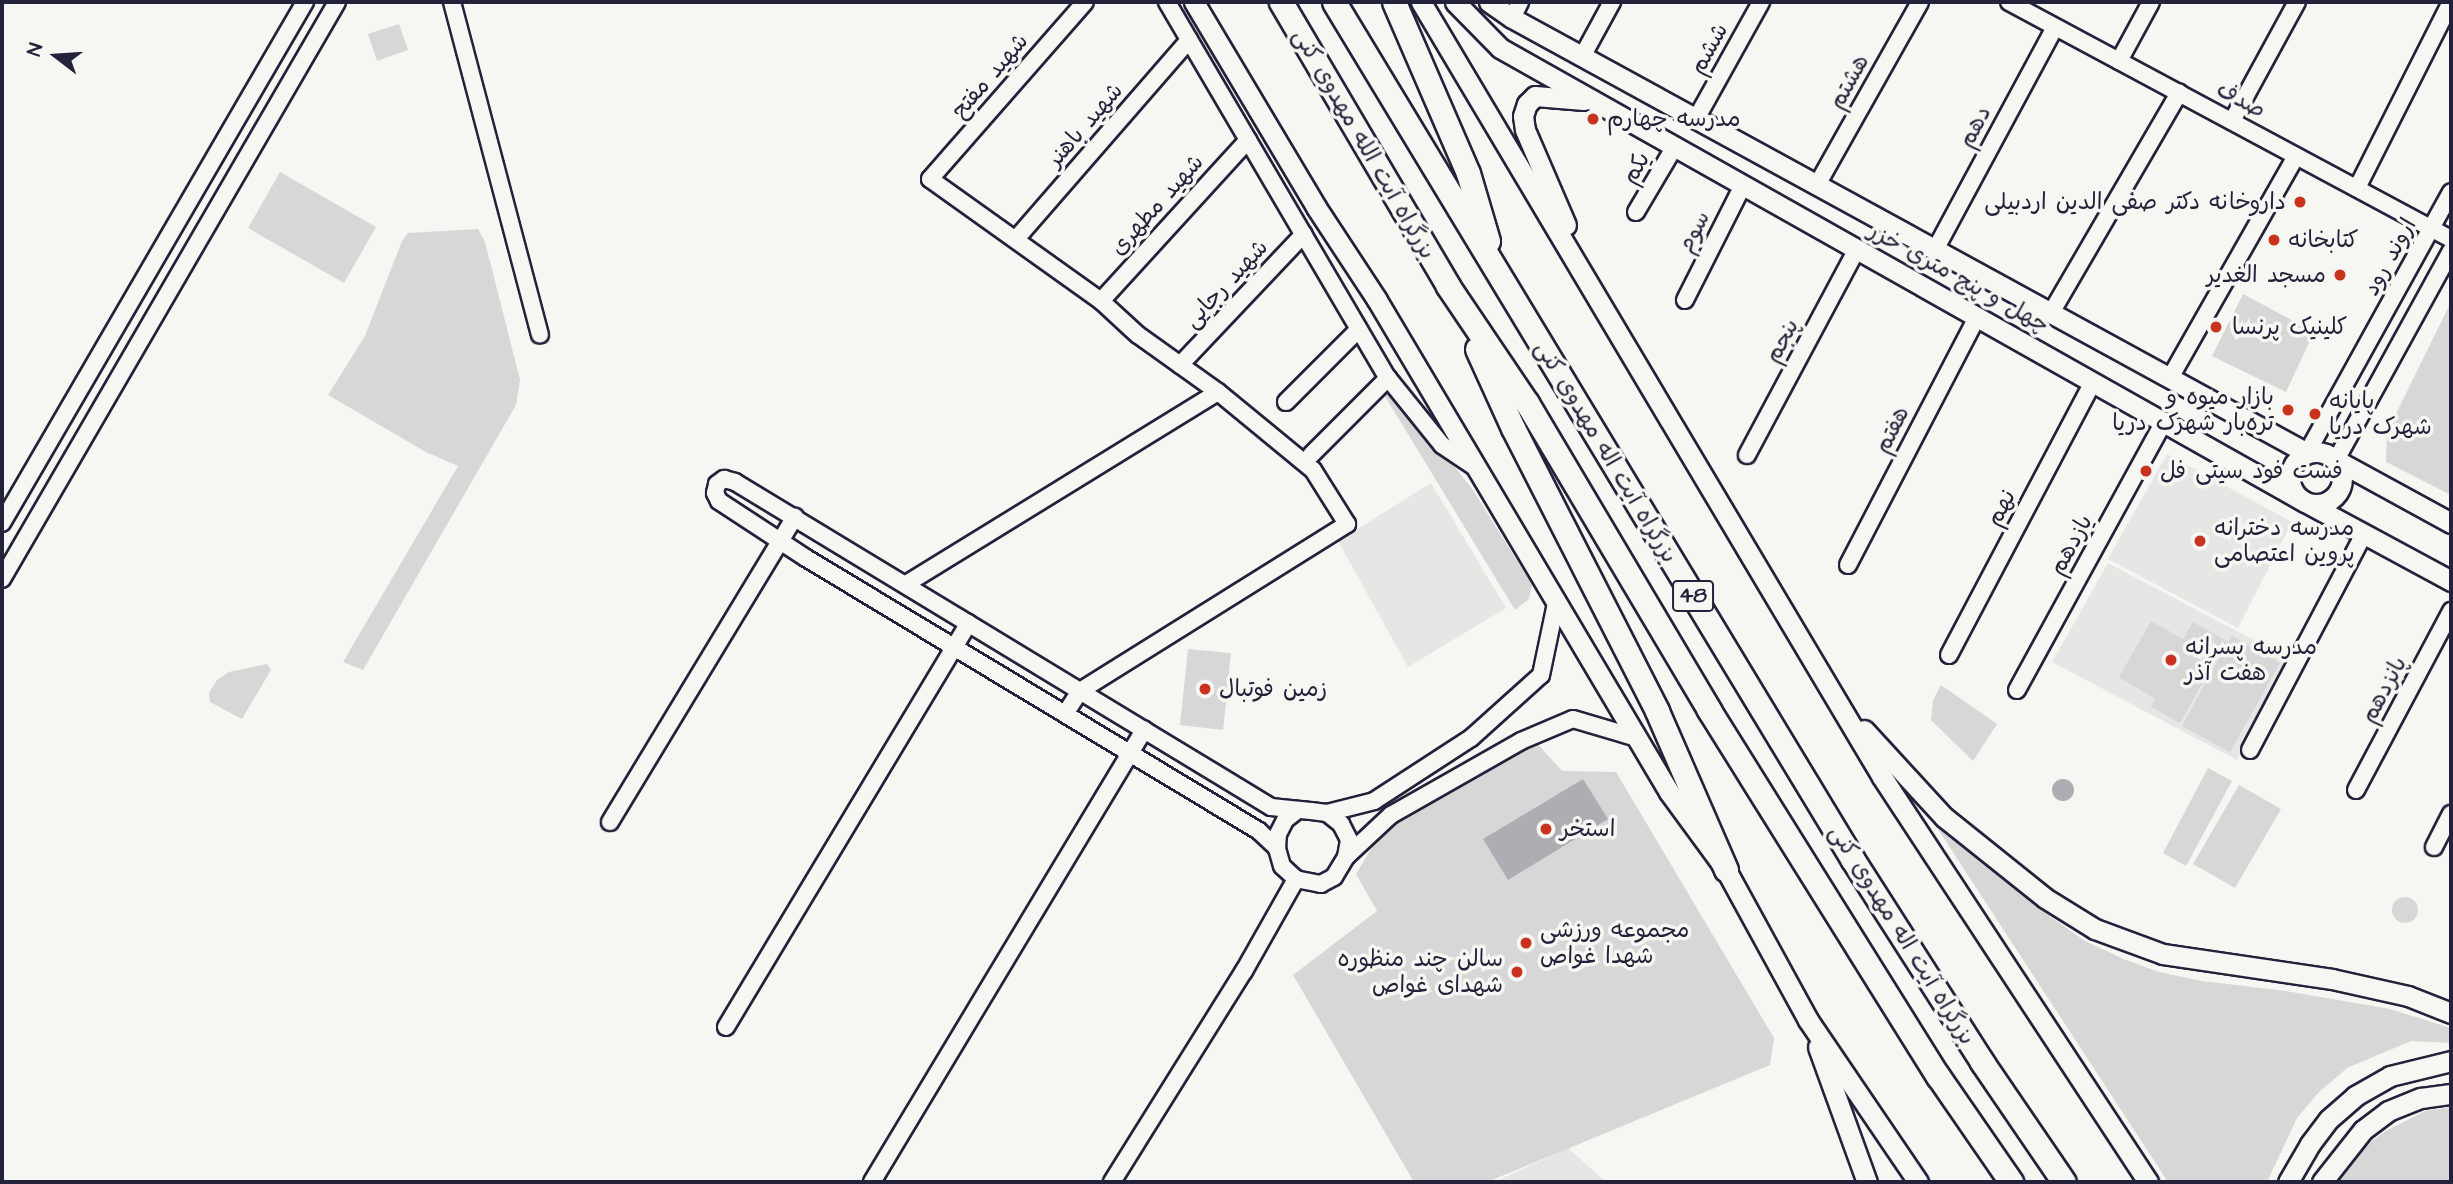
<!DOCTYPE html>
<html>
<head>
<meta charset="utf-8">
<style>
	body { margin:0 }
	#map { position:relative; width:2453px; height:1184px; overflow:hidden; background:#f6f6f2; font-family:"Architects Daughter","Playpen Sans Arabic",sans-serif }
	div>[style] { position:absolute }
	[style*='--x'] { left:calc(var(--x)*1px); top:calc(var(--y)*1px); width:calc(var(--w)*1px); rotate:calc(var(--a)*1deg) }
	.built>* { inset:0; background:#e6e6e4 }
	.green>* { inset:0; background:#d7d7d7 }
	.round { border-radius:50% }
	.water>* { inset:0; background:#adadb3 }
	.roads { filter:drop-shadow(2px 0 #22223b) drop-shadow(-2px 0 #22223b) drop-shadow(0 2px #22223b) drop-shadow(0 -2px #22223b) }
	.minor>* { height:16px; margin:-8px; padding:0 8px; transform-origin:8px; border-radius:8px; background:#f6f6f2 }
	.major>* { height:19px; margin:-9.5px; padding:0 9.5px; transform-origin:9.5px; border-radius:9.5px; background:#f6f6f2 }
	.major>.ring { margin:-9.5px; padding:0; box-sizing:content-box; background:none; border:19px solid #f6f6f2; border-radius:50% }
	.highway>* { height:23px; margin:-11.5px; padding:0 11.5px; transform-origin:11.5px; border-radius:11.5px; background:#f6f6f2 }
	.dots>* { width:19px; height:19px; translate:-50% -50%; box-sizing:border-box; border:4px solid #f6f6f2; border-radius:50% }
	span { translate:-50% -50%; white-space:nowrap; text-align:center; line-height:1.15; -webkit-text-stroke:7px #f6f6f2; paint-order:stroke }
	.shield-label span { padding:2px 5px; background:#f6f6f2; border:2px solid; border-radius:5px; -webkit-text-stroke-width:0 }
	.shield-label { font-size:21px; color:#22223b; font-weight:700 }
	.street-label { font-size:23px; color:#22223b }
	.poi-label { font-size:23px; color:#22223b }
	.left { translate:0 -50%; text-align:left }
	.right { translate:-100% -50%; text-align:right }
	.frame { position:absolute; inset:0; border:4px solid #22223b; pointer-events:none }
	.north { position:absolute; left:21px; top:21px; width:70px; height:70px; -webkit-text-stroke:5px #f6f6f2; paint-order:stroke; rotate:287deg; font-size:19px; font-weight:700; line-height:28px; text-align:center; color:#22223b }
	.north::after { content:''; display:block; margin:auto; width:24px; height:32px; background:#22223b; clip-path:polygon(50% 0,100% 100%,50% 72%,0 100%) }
</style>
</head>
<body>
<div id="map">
	<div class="built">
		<div style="clip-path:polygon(2167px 454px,2292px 522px,2238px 628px,2108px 559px)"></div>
		<div style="clip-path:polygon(1431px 483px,1506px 608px,1408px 667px,1338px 541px)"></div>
		<div style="clip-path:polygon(2108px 563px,2290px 659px,2237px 760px,2052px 662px)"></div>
		<div style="clip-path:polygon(1568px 1148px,1606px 1182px,1494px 1182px)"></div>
	</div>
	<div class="green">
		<div style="clip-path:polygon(399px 24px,408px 50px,377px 61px,368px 34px)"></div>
		<div style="clip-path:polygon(280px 172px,376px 227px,344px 283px,248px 228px)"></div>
		<div style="clip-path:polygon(478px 229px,485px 242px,520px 380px,516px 405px,363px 670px,343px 662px,458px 466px,426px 452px,328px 395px,365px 336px,402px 241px,408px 233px)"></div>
		<div style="clip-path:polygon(2243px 294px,2314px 332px,2286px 392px,2212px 356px)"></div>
		<div style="clip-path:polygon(2451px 302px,2451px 495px,2386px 462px,2387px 432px)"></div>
		<div style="clip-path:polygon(1391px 386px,1473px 490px,1532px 585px,1529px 599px,1515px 610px,1383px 393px)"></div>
		<div style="clip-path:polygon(2151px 621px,2183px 639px,2193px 622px,2228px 642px,2232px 636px,2280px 663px,2230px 752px,2182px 726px,2219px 658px,2188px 641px,2185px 648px,2213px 664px,2180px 723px,2151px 707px,2155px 699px,2119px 677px)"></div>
		<div style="clip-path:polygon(1188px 649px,1231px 653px,1223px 730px,1180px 725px)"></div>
		<div style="clip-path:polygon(267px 664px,271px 670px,242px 719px,210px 702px,209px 693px,217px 680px,229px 672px)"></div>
		<div style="clip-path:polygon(1941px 685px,1997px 724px,1973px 761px,1931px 720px,1933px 700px)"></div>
		<div style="clip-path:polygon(1535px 741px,1562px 771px,1616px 772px,1774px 1038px,1770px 1065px,1487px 1182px,1414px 1182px,1293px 975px,1377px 911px,1356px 874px,1381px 832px)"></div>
		<div style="clip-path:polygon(2208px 768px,2232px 781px,2186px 866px,2163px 853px)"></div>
		<div style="clip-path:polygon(2239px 785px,2281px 809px,2235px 888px,2193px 864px)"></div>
		<div style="clip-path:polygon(1930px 817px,2041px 910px,2085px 941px,2126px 960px,2159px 972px,2202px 981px,2286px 991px,2390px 1009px,2451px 1028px,2451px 1043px,2411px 1041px,2347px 1068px,2318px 1093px,2297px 1118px,2267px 1182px,2168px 1182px)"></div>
		<div class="round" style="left:2392px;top:897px;width:26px;height:26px"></div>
		<div style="clip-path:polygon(2451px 1107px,2451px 1182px,2338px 1182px,2343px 1171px,2363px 1148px,2384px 1132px,2425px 1111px)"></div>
	</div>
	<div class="water">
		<div style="clip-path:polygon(1583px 779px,1608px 819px,1508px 880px,1483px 839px)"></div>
		<div class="round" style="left:2052px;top:779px;width:22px;height:22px"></div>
	</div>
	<div class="roads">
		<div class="minor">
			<div style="--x:452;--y:2;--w:344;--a:75.2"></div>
			<div style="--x:1167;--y:2;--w:436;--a:59.6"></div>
			<div style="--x:1388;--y:378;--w:86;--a:51.1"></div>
			<div style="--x:1442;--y:445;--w:40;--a:34"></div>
			<div style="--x:2009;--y:2;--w:502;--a:28.2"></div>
			<div style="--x:1512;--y:18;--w:18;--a:-63"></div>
			<div style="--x:1582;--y:57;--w:63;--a:-61.4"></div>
			<div style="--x:2119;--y:61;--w:67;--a:-61.5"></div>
			<div style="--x:1696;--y:119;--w:134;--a:-60.9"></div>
			<div style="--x:2232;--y:121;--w:136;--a:-61.4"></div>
			<div style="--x:1817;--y:185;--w:210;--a:-60.6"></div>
			<div style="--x:2357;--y:188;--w:208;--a:-63.2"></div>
			<div style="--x:1636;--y:212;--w:77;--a:-59.4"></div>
			<div style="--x:1016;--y:239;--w:264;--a:-49"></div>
			<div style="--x:1935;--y:250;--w:253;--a:-61.7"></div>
			<div style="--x:1685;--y:300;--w:129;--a:-63.2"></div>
			<div style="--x:1101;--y:301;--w:218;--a:-47.6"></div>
			<div style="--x:2051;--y:313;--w:255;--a:-59.8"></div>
			<div style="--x:1180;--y:365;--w:180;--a:-46.6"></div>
			<div style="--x:2170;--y:378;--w:255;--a:-60.4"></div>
			<div style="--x:1286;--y:402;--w:103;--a:-45"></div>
			<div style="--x:2307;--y:453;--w:298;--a:-61.1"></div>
			<div style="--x:1311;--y:455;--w:109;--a:-45"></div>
			<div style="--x:1747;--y:455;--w:234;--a:-61.9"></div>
			<div style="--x:2336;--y:460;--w:239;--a:-61.2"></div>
			<div style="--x:2;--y:523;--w:603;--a:-59.82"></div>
			<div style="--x:1848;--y:565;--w:280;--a:-62.5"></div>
			<div style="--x:2;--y:579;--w:667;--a:-59.86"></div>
			<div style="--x:906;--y:584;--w:366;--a:-31.6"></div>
			<div style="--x:1949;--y:655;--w:309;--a:-62.2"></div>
			<div style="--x:2017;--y:690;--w:306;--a:-61.3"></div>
			<div style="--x:1065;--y:714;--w:27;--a:-57"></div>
			<div style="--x:1080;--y:691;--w:315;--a:-32"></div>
			<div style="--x:1347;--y:524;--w:64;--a:-122.2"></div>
			<div style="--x:1313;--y:470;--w:123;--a:-140.6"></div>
			<div style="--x:1218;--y:392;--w:98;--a:-144.5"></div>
			<div style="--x:1138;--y:335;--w:50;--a:-137.4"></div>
			<div style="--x:1101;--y:301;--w:210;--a:-144.5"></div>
			<div style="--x:930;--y:179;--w:235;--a:-48.8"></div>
			<div style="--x:2250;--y:750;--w:244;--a:-62.2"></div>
			<div style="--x:2356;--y:790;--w:203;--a:-62"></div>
			<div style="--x:1327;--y:813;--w:49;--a:-14.3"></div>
			<div style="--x:1374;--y:801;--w:116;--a:-33"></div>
			<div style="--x:1471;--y:738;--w:94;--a:-42"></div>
			<div style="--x:1541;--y:675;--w:74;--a:-78.2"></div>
			<div style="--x:610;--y:822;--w:357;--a:-58.8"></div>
			<div style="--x:2434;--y:847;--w:37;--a:-63"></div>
			<div style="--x:1277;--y:848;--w:25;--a:-137"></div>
			<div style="--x:1259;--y:831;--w:529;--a:-148.92"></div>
			<div style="--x:806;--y:558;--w:104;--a:-146.8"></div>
			<div style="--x:719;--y:501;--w:9;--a:-117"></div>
			<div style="--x:715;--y:493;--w:9;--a:-77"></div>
			<div style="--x:717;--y:484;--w:9;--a:-36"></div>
			<div style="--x:724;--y:479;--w:11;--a:15"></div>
			<div style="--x:735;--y:482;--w:627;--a:31.23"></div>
			<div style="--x:1271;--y:807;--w:40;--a:5.7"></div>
			<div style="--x:1311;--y:811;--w:16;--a:7"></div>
			<div style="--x:1327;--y:813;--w:18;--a:38"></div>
			<div style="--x:1341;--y:824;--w:18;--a:63"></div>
			<div style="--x:1349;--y:840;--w:17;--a:100"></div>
			<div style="--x:1346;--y:857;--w:23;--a:121"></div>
			<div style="--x:1334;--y:877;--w:15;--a:152"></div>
			<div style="--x:1321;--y:884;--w:25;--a:-169"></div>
			<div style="--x:1296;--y:879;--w:19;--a:-137"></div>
			<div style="--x:1282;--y:866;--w:19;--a:-106"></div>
			<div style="--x:1277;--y:848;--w:14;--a:-86"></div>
			<div style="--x:1278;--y:834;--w:16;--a:-63"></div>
			<div style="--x:1285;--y:820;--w:16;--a:-38"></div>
			<div style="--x:1346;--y:857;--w:62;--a:-43"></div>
			<div style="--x:1391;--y:815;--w:150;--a:-29.6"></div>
			<div style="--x:1521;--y:741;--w:56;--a:-22.9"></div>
			<div style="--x:1573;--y:719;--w:67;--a:16.5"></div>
			<div style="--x:726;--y:1027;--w:471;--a:-59"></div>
			<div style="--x:872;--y:1182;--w:528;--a:-58.96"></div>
			<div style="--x:1112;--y:1182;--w:249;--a:-58"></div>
			<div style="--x:1244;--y:971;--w:106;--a:-60.5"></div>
		</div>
		<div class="major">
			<div style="--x:1194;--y:2;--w:239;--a:59.2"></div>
			<div style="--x:1316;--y:207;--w:111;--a:56.7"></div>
			<div style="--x:1377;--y:300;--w:572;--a:59.31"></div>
			<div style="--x:1669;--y:792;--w:97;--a:53.8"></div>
			<div style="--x:1726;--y:870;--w:171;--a:61.3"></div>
			<div style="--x:1808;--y:1020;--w:196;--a:55.8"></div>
			<div style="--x:1421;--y:2;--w:902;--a:59.25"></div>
			<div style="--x:1882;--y:777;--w:485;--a:56.7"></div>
			<div style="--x:1455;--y:2;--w:64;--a:45.6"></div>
			<div style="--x:1500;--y:48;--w:924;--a:29.42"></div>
			<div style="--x:2305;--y:502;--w:166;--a:28.4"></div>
			<div style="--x:1489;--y:2;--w:28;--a:35"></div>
			<div style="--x:1512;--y:18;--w:906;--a:28.69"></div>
			<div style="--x:1566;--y:225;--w:103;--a:-113.3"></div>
			<div style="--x:1525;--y:130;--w:14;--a:-98"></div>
			<div style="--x:1523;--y:116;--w:13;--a:-72"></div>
			<div style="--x:1527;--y:104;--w:11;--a:-45"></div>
			<div style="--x:1535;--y:96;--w:49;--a:4.7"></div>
			<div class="ring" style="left:2290px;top:452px;width:33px;height:33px"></div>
			<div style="--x:2336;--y:460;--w:131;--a:28.7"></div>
			<div style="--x:1864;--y:730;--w:118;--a:47.4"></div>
			<div style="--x:1944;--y:817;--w:129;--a:38.7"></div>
			<div style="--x:2045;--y:898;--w:59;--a:31.8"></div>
			<div style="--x:2095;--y:929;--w:72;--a:20.2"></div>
			<div style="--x:2163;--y:954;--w:171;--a:8.4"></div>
			<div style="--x:2332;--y:979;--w:78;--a:12.6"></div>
			<div style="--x:2408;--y:996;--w:46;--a:21.6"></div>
			<div style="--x:1818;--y:1047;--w:144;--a:70.1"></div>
			<div style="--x:2288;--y:1182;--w:44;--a:-59.9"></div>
			<div style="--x:2310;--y:1144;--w:31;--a:-53"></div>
			<div style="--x:2329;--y:1119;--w:35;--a:-41"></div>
			<div style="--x:2355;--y:1096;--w:40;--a:-29.7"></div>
			<div style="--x:2390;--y:1076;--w:63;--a:-13.8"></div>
			<div style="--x:2322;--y:1182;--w:66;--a:-51.7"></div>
			<div style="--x:2363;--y:1130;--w:31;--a:-37"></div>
			<div style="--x:2388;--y:1111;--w:35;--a:-22"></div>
			<div style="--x:2421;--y:1098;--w:30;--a:-8"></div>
		</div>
		<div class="highway">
			<div style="--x:1281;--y:2;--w:329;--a:59.5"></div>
			<div style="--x:1448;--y:286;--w:141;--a:56"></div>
			<div style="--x:1527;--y:403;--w:357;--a:59.3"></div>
			<div style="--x:1709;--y:710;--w:432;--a:58"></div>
			<div style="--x:1938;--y:1076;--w:129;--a:55.4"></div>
			<div style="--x:1334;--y:2;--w:1003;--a:58.83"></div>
			<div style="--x:1853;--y:860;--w:240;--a:57.4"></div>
			<div style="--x:1982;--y:1062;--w:145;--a:55.7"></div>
			<div style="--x:1394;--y:2;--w:186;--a:66.6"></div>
			<div style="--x:1468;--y:173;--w:71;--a:73.6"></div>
			<div style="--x:1477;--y:349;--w:87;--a:65.5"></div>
			<div style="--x:1513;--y:428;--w:318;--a:63"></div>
			<div style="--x:1657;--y:711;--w:173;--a:66.5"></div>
		</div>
	</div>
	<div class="dots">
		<div style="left:1593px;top:119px;background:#c8321e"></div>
		<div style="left:2300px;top:202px;background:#c8321e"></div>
		<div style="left:2274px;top:240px;background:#c8321e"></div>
		<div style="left:2340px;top:275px;background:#c8321e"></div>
		<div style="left:2216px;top:327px;background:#c8321e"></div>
		<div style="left:2288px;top:410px;background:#c8321e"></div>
		<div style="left:2315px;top:414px;background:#c8321e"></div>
		<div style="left:2146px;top:471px;background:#c8321e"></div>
		<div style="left:2200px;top:541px;background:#c8321e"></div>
		<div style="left:2171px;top:660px;background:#c8321e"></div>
		<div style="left:1205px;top:689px;background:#c8321e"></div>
		<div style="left:1546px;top:829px;background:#c8321e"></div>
		<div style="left:1526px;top:943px;background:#c8321e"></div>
		<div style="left:1517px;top:972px;background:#c8321e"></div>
	</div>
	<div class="shield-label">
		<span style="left:1693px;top:596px">48</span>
	</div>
	<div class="street-label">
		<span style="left:1709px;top:49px;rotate:-61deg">ششم</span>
		<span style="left:990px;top:76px;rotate:-49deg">شهید مفتح</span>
		<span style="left:1849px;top:82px;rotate:-61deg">هشتم</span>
		<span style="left:2241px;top:100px;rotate:28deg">صدف</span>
		<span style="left:1085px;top:125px;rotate:-49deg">شهید باهنر</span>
		<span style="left:1975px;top:127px;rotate:-62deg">دهم</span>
		<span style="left:1364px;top:144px;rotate:60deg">بزرگراه آیت الله مهدوی کنی</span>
		<span style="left:1636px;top:168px;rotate:-59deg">یکم</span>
		<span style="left:1157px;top:205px;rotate:-48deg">شهید مطهری</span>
		<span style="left:1694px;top:232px;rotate:-63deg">سوم</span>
		<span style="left:2390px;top:257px;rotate:-61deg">اروند رود</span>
		<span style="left:1959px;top:278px;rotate:29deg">چهل و پنج متری خزر</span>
		<span style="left:1226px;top:284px;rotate:-47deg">شهید رجایی</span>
		<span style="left:1782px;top:341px;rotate:-62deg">پنجم</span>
		<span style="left:1892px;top:430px;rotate:-63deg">هفتم</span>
		<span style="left:1606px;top:452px;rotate:59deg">بزرگراه آیت اله مهدوی کنی</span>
		<span style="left:2001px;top:508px;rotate:-62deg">نهم</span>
		<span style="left:2071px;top:545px;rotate:-61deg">یازدهم</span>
		<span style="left:2384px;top:690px;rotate:-62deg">پانزدهم</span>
		<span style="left:1902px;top:935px;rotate:58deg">بزرگراه آیت اله مهدوی کنی</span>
	</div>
	<div class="poi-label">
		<span class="left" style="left:1607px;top:119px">مدرسه چهارم</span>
		<span class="right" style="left:2286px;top:202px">داروخانه دکتر صفی الدین اردبیلی</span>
		<span class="left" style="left:2288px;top:240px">کتابخانه</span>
		<span class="right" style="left:2326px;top:275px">مسجد الغدیر</span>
		<span class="left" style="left:2232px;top:327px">کلینیک پرنسا</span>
		<span class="right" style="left:2274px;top:410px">بازار میوه و<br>تره‌بار شهرک دریا</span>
		<span class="left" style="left:2329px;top:414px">پایانه<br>شهرک دریا</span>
		<span class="left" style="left:2160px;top:471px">فست فود سیتی فل</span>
		<span class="left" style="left:2214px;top:541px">مدرسه دخترانه<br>پروین اعتصامی</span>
		<span class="left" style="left:2185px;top:660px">مدرسه پسرانه<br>هفت آذر</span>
		<span class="left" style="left:1219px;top:689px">زمین فوتبال</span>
		<span class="left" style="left:1560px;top:829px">استخر</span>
		<span class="left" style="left:1540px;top:943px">مجموعه ورزشی<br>شهدا غواص</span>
		<span class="right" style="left:1503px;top:972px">سالن چند منظوره<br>شهدای غواص</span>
	</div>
	<div class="frame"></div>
	<div class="north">N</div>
</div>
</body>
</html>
